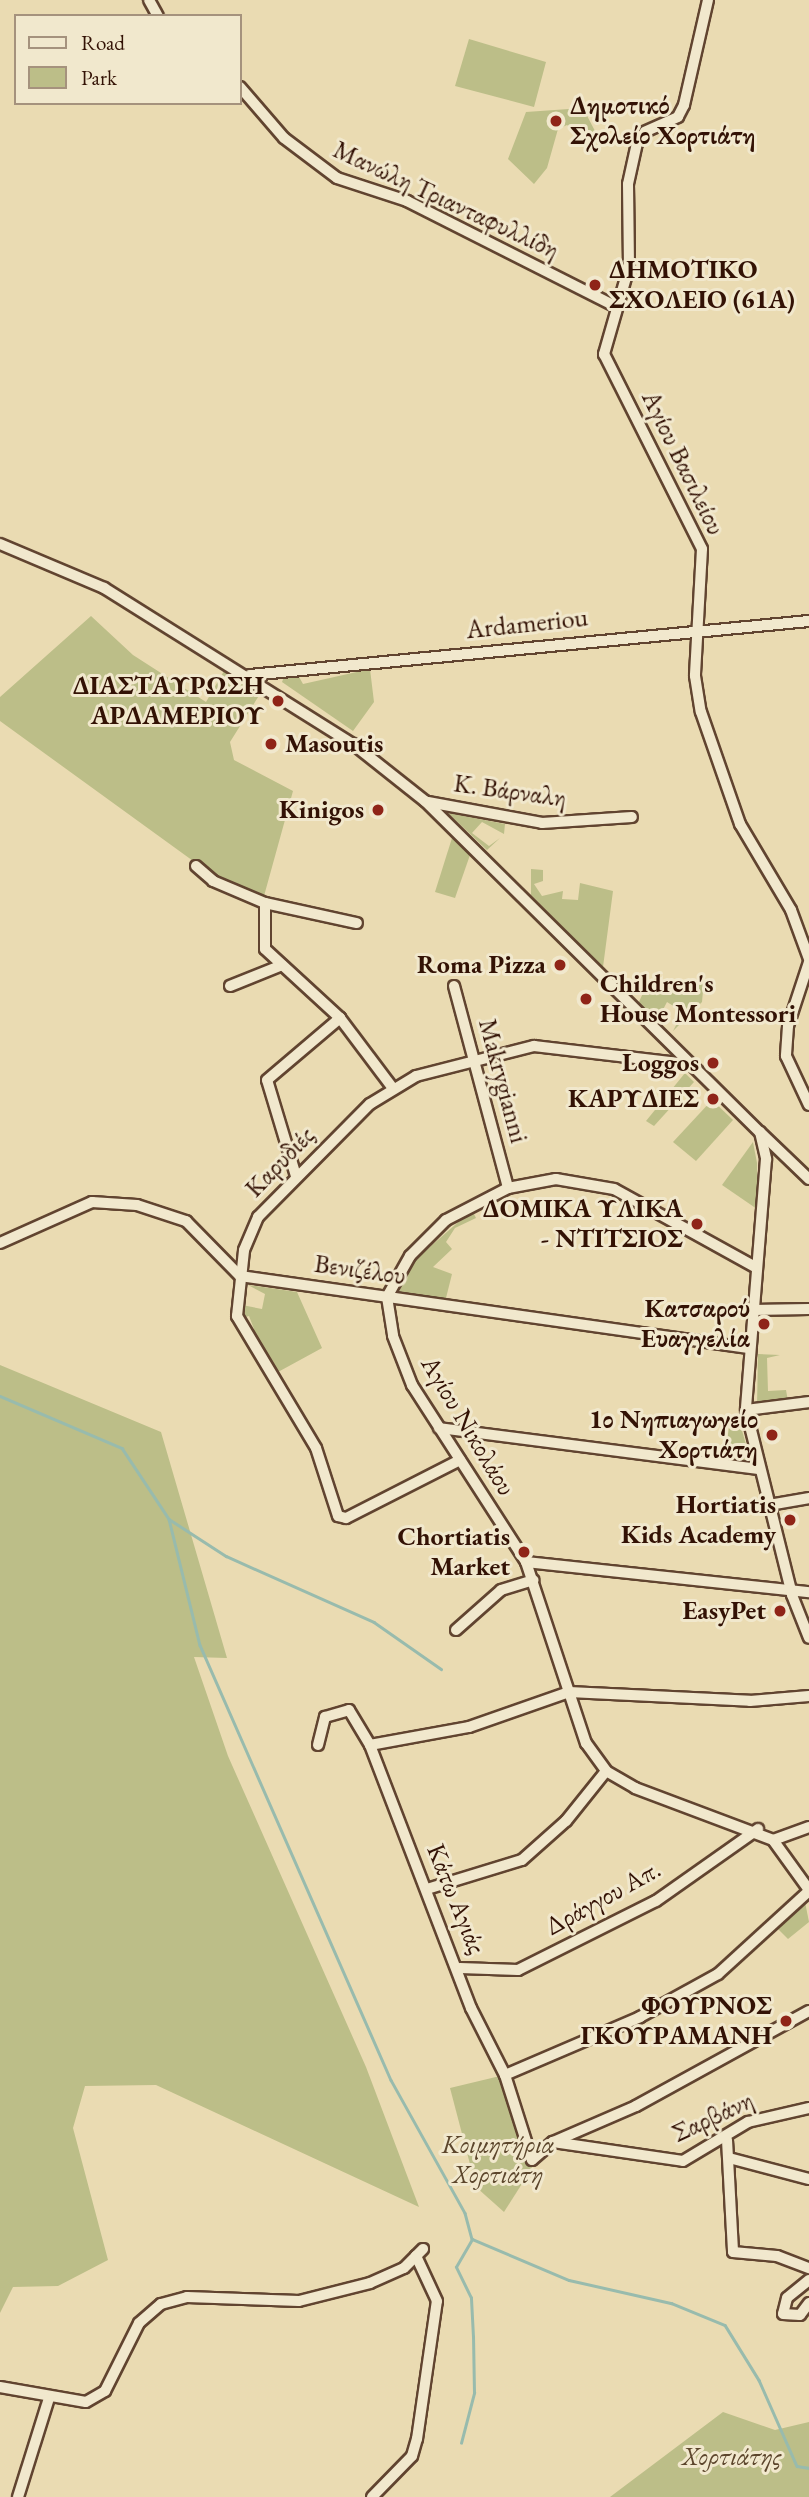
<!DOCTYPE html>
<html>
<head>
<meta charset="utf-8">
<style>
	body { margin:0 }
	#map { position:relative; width:809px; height:2497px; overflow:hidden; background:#eadbb2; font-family:"EB Garamond",serif }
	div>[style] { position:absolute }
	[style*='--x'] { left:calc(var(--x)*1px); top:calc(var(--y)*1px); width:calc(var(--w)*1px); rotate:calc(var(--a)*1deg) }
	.green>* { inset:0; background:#bcbe88 }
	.stream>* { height:2.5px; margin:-1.25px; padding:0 1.25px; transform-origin:1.25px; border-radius:1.25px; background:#98bbad }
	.roads { filter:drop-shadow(2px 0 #614430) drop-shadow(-2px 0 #614430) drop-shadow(0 2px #614430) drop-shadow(0 -2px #614430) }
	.minor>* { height:10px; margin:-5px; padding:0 5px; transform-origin:5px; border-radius:5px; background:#f1e8cd }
	.dots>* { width:19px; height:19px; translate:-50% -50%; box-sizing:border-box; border:4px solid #f1e8cd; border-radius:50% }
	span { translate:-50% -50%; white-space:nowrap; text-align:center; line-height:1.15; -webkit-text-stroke:6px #f1e8cd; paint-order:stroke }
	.poi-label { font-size:26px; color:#331205; font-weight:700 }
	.left { translate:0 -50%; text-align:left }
	.right { translate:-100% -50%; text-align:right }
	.street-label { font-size:26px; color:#331205 }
	.park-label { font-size:26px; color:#5c462c; font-style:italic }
	.legend { position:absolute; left:14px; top:14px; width:228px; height:91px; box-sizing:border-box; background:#f1e8cd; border:2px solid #a5927d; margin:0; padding:9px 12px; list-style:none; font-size:21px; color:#331205 }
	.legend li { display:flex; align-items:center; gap:14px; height:35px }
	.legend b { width:35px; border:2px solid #a5927d }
</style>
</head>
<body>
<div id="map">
	<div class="green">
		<div style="clip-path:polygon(469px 39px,546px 62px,534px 107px,455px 86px)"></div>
		<div style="clip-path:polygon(583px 108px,595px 131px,584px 137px,567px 125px,558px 129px,547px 168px,534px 184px,508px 159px,526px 112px)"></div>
		<div style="clip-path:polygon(91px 616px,133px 655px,206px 702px,224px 671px,298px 714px,260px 694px,230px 742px,234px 760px,293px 791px,264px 896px,218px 879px,0 721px,0 697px)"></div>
		<div style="clip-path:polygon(370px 669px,374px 702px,353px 731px,282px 682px,284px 677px,298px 675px,303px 684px)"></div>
		<div style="clip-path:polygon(448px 813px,505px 824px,504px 834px,482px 822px,472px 833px,489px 846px,500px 838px,487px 850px)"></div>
		<div style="clip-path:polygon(452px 838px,470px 855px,455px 898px,435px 892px)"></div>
		<div style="clip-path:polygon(531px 869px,543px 870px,543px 881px,534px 884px,542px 896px,563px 891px,562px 899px,578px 900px,580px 883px,613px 891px,603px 967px,531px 895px)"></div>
		<div style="clip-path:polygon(649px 980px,704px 980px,702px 1002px,673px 1031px,683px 1012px,667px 1002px,656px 1023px,638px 1004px)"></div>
		<div style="clip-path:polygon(685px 1073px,694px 1082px,654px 1126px,646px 1121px)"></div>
		<div style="clip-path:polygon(712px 1100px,733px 1120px,696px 1161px,673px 1142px)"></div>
		<div style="clip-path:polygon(753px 1142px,757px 1163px,757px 1209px,722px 1185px)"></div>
		<div style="clip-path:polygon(472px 1210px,476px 1218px,455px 1228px,446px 1242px,452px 1249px,433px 1267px,452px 1274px,445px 1302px,399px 1293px,407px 1267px)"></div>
		<div style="clip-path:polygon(248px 1285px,297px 1292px,322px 1348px,278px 1372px,248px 1332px,254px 1329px,249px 1316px,242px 1318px,242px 1305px,262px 1309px,265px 1294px)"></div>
		<div style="clip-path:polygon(758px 1354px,780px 1355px,767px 1358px,768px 1391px,786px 1390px,788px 1401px,757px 1406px)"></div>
		<div style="clip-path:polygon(0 1365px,161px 1432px,227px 1658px,194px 1657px,228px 1756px,366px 2067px,419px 2207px,156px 2085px,85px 2086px,73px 2128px,108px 2260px,58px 2286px,13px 2287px,0 2313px)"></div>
		<div style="clip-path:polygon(729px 1427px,741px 1427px,751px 1462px,724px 1462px)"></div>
		<div style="clip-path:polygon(804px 1897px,809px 1922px,788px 1939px,773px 1924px)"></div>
		<div style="clip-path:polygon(500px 2076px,532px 2168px,504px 2212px,476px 2187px,450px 2088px)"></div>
		<div style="clip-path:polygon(723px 2412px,775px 2430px,809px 2422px,809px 2497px,610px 2497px)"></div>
	</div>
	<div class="stream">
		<div style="--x:0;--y:1396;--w:133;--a:23.1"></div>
		<div style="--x:122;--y:1448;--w:85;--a:56.5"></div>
		<div style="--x:169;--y:1519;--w:68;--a:33"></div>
		<div style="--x:226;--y:1556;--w:162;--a:24"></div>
		<div style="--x:374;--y:1622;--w:82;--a:35"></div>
		<div style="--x:169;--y:1519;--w:130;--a:76.2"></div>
		<div style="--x:200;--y:1645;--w:475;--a:66.3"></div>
		<div style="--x:391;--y:2080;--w:152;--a:60.9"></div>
		<div style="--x:465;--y:2213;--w:27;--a:75"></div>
		<div style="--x:472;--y:2239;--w:105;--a:22.9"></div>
		<div style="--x:569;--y:2280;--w:105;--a:12.7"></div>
		<div style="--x:671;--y:2303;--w:58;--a:22.2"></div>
		<div style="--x:725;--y:2325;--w:65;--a:58.3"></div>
		<div style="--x:759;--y:2380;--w:94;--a:66.2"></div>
		<div style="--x:797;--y:2466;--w:12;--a:9"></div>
		<div style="--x:461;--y:2443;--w:52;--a:-75.4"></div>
		<div style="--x:474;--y:2393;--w:56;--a:-91"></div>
		<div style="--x:473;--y:2337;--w:39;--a:-93"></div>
		<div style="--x:471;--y:2298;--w:34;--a:-116"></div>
		<div style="--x:456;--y:2267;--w:32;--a:-60"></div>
	</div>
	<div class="roads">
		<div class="minor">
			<div style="--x:149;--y:0;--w:18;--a:61"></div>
			<div style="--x:708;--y:0;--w:108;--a:102.9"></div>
			<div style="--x:684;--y:105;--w:13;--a:117"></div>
			<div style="--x:678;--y:117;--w:36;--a:156"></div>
			<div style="--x:645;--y:132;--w:14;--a:126"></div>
			<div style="--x:637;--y:143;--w:42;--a:102.4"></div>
			<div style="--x:628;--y:184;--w:83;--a:89.3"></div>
			<div style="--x:629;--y:267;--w:91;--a:106"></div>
			<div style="--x:604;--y:354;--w:218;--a:63.3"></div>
			<div style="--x:702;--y:549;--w:127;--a:93.2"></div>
			<div style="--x:695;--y:676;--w:36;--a:81"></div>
			<div style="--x:701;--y:712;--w:119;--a:70.8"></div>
			<div style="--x:740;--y:824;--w:100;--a:59.3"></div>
			<div style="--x:791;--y:910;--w:52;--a:69.8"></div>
			<div style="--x:240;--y:87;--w:67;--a:49.2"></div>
			<div style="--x:284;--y:138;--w:66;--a:37"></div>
			<div style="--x:337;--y:178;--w:74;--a:18.2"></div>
			<div style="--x:407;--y:201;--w:235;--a:26.8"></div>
			<div style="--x:0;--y:544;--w:113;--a:22.9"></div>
			<div style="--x:104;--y:588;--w:294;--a:32.1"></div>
			<div style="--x:353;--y:744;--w:92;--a:38.4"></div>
			<div style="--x:425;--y:801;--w:471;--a:44.7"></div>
			<div style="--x:760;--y:1132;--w:28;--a:77"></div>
			<div style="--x:766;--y:1159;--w:252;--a:94.6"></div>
			<div style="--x:746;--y:1410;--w:191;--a:76"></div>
			<div style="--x:792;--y:1595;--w:46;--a:68.4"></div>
			<div style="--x:250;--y:675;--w:562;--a:-5.52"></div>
			<div style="--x:428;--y:802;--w:116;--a:10.4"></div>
			<div style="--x:542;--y:823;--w:90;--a:-3.8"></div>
			<div style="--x:196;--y:866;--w:23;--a:41"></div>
			<div style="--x:213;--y:881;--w:56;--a:22.9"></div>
			<div style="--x:265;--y:903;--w:94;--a:12.3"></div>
			<div style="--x:265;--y:903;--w:46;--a:90"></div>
			<div style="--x:265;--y:949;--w:102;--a:42.6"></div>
			<div style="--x:340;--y:1018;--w:86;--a:53"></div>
			<div style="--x:809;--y:962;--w:67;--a:108.2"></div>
			<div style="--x:788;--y:1026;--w:30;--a:94"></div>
			<div style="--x:786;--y:1056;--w:54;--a:64.9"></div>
			<div style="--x:230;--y:986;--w:56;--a:-22"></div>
			<div style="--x:454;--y:986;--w:209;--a:75"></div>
			<div style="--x:760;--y:1132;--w:68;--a:43.8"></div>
			<div style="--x:296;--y:1176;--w:100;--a:-106.8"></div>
			<div style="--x:267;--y:1080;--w:96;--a:-40.3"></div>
			<div style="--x:0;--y:1243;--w:101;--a:-24"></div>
			<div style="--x:92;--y:1202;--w:45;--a:3.8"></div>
			<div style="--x:137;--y:1205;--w:52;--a:18.1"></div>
			<div style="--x:186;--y:1221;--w:77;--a:45.5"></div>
			<div style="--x:240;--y:1276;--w:513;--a:8.07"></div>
			<div style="--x:757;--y:1268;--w:163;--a:-151.1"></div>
			<div style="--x:614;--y:1189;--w:59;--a:-170.2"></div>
			<div style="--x:556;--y:1179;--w:49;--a:169.4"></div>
			<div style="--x:508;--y:1188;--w:70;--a:152.7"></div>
			<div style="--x:446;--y:1220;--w:51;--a:135"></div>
			<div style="--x:410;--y:1256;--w:47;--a:119.3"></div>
			<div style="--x:387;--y:1297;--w:39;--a:81"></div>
			<div style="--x:393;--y:1336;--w:53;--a:68.8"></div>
			<div style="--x:412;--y:1385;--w:211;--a:57.2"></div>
			<div style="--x:526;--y:1562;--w:191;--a:71.7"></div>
			<div style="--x:586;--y:1743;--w:34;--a:54"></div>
			<div style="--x:606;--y:1771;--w:34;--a:30"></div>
			<div style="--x:635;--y:1788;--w:147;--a:20.6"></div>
			<div style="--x:752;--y:1310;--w:57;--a:-1"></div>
			<div style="--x:746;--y:1410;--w:64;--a:-7.2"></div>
			<div style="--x:439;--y:1428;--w:323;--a:7.3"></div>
			<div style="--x:460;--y:1460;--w:128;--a:153"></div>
			<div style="--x:346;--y:1518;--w:8;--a:-166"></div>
			<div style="--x:338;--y:1516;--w:71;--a:-107.9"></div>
			<div style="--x:316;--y:1448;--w:154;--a:-120.9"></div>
			<div style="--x:237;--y:1316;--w:66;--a:-83.9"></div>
			<div style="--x:244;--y:1250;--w:36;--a:-67"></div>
			<div style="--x:258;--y:1217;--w:159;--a:-45.3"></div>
			<div style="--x:370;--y:1104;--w:54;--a:-31.3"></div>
			<div style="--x:416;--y:1076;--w:122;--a:-14.3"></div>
			<div style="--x:534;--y:1046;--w:154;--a:6.7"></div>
			<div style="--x:769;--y:1505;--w:41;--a:-9.9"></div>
			<div style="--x:526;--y:1562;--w:285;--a:6.1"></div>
			<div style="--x:456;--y:1630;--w:60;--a:-41.6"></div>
			<div style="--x:501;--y:1590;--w:34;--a:-17"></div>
			<div style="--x:318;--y:1745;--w:29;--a:-76"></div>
			<div style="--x:325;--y:1717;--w:25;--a:-16"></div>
			<div style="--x:349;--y:1710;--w:41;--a:59"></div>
			<div style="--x:370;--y:1745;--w:282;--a:69"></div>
			<div style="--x:471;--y:2008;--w:75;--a:63.1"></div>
			<div style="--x:505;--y:2075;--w:89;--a:72.4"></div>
			<div style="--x:532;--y:2160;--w:28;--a:-41"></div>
			<div style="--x:553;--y:2142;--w:90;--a:-23.4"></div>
			<div style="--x:636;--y:2106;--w:197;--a:-28.8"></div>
			<div style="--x:370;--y:1745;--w:101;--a:-10.3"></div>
			<div style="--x:469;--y:1727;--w:106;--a:-19.3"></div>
			<div style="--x:569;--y:1692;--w:181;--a:2.8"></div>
			<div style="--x:750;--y:1701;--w:59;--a:-4.8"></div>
			<div style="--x:809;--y:1827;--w:38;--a:160"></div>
			<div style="--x:773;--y:1840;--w:62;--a:54.2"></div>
			<div style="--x:427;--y:1889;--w:99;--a:-17"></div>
			<div style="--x:522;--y:1860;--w:59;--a:-41.6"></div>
			<div style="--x:566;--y:1821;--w:64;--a:-51.3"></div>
			<div style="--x:460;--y:1968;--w:58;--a:2"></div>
			<div style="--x:518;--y:1970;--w:154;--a:-26.6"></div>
			<div style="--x:656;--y:1901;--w:125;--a:-35.2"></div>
			<div style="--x:505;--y:2075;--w:147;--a:-23.2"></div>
			<div style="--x:640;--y:2017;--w:89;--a:-28.9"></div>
			<div style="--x:718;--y:1974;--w:123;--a:-42.4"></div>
			<div style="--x:727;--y:2140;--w:112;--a:86.9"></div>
			<div style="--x:733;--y:2252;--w:44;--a:5.2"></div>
			<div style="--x:777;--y:2256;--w:34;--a:21"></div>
			<div style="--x:553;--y:2142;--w:131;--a:8.3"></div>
			<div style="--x:683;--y:2161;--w:76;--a:-31"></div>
			<div style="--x:748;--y:2122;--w:63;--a:-12.9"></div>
			<div style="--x:729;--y:2158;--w:83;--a:14.7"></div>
			<div style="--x:809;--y:2280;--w:28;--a:141"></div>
			<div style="--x:787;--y:2298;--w:16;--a:104"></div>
			<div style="--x:783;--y:2314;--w:17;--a:3"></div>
			<div style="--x:800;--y:2315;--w:15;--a:-53"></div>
			<div style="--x:0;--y:2387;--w:87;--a:9.9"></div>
			<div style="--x:86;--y:2402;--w:22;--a:-30"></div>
			<div style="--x:105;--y:2391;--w:76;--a:-63.4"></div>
			<div style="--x:139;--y:2323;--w:29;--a:-41"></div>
			<div style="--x:161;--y:2304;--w:27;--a:-15"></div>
			<div style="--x:187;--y:2297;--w:112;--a:2"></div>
			<div style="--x:299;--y:2301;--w:73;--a:-14.2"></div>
			<div style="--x:370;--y:2283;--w:37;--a:-24"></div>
			<div style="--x:404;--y:2268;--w:27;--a:-45"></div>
			<div style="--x:18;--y:2497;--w:104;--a:-72.6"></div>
			<div style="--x:372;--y:2497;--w:57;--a:-45.7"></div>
			<div style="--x:412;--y:2456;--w:18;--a:-74"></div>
			<div style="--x:417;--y:2439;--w:139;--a:-81.8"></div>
			<div style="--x:437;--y:2301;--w:50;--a:-115"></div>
		</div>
	</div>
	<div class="dots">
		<div style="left:556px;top:121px;background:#8f2418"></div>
		<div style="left:595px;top:285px;background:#8f2418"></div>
		<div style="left:278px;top:701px;background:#8f2418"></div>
		<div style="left:271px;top:744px;background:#8f2418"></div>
		<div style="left:378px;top:810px;background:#8f2418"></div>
		<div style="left:560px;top:965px;background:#8f2418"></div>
		<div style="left:586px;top:999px;background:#8f2418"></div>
		<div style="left:713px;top:1063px;background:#8f2418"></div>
		<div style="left:713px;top:1099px;background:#8f2418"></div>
		<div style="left:697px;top:1224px;background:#8f2418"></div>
		<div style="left:764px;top:1324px;background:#8f2418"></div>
		<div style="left:772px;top:1435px;background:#8f2418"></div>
		<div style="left:790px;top:1520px;background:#8f2418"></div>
		<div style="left:524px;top:1552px;background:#8f2418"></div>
		<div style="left:780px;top:1611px;background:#8f2418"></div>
		<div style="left:786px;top:2021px;background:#8f2418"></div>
	</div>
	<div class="poi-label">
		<span class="left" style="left:570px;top:121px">Δημοτικό<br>Σχολείο Χορτιάτη</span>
		<span class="left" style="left:609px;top:285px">ΔΗΜΟΤΙΚΟ<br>ΣΧΟΛΕΙΟ (61Α)</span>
		<span class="right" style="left:264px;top:701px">ΔΙΑΣΤΑΥΡΩΣΗ<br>ΑΡΔΑΜΕΡΙΟΥ</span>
		<span class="left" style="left:285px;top:744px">Masoutis</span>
		<span class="right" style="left:364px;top:810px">Kinigos</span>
		<span class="right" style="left:546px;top:965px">Roma Pizza</span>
		<span class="left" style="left:600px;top:999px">Children's<br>House Montessori</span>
		<span class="right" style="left:699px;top:1063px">Loggos</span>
		<span class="right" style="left:699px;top:1099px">ΚΑΡΥΔΙΕΣ</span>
		<span class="right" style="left:683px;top:1224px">ΔΟΜΙΚΑ ΥΛΙΚΑ<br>- ΝΤΙΤΣΙΟΣ</span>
		<span class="right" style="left:750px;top:1324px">Κατσαρού<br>Ευαγγελία</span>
		<span class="right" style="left:758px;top:1435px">1ο Νηπιαγωγείο<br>Χορτιάτη</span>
		<span class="right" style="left:776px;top:1520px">Hortiatis<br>Kids Academy</span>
		<span class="right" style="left:510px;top:1552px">Chortiatis<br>Market</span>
		<span class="right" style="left:766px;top:1611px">EasyPet</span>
		<span class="right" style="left:772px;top:2021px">ΦΟΥΡΝΟΣ<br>ΓΚΟΥΡΑΜΑΝΗ</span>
	</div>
	<div class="street-label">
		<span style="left:446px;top:200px;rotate:25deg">Μανώλη Τριανταφυλλίδη</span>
		<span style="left:683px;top:463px;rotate:64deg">Αγίου Βασιλείου</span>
		<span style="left:527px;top:624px;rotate:-6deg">Ardameriou</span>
		<span style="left:510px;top:791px;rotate:8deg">Κ. Βάρναλη</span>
		<span style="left:503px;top:1081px;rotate:75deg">Makrygianni</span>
		<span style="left:280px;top:1162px;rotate:-46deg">Καρυδιές</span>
		<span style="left:360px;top:1270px;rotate:8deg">Βενιζέλου</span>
		<span style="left:468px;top:1426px;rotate:59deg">Αγίου Νικολάου</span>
		<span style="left:603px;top:1898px;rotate:-29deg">Δράγγου Απ.</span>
		<span style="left:456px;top:1899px;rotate:68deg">Κάτω Αγιάς</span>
		<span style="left:713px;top:2117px;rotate:-25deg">Σαρβάνη</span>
	</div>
	<div class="park-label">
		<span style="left:498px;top:2160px">Κοιμητήρια<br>Χορτιάτη</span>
		<span style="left:732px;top:2457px">Χορτιάτης</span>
	</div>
	<ul class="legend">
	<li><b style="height:9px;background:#f1e8cd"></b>Road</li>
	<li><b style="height:19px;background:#bcbe88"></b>Park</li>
	</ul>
</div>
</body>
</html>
